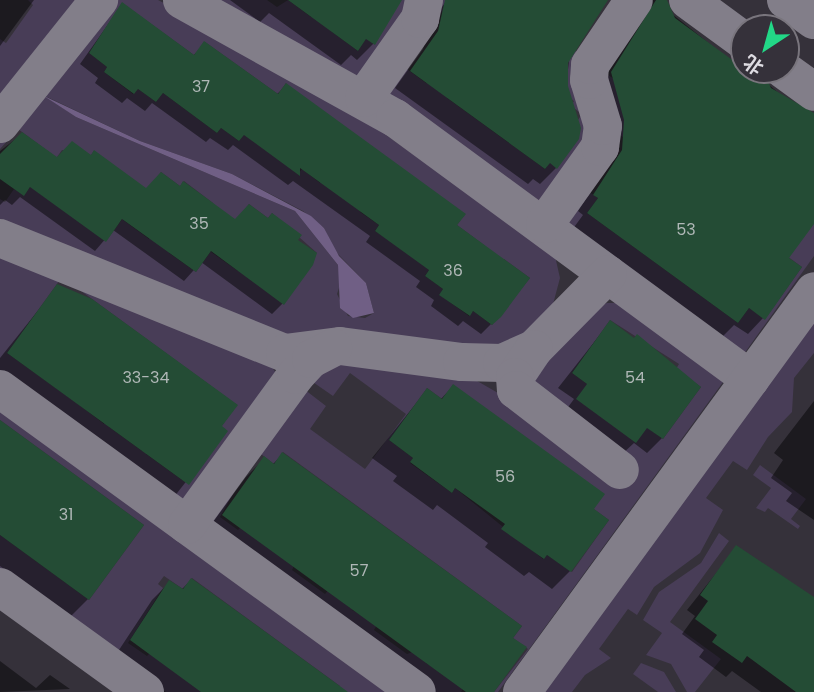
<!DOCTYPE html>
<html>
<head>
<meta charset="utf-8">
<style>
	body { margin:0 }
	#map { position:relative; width:814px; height:692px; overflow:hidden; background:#35313a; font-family:Poppins,"Noto Sans SC",sans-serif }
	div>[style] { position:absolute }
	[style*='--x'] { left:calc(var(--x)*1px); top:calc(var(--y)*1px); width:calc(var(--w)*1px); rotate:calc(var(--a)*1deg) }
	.green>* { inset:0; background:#483d57 }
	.water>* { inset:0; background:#705f85 }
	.shadow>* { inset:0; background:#0007 }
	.building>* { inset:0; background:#244c35 }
	.minor>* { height:38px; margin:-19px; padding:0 19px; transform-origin:19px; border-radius:19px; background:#827e89 }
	span { translate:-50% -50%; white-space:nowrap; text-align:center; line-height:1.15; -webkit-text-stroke:6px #35313a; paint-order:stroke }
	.number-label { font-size:16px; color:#b0b8b7 }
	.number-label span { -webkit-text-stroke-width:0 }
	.north { position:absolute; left:730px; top:14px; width:70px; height:70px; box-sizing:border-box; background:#35313a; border:2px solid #79757d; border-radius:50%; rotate:216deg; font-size:19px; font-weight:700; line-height:28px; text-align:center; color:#dedce2 }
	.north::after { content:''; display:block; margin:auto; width:24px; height:32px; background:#22d887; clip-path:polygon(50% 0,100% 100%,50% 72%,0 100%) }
</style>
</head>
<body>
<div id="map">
	<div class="green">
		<div style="clip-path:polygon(28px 0,87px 0,0 109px,0 39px,6px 43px,33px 5px)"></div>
		<div style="clip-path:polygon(evenodd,114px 0,158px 0,301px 74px,555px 256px,560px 278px,552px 308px,508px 348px,297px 340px,0 224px,0 199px,5px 202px,14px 189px,24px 195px,46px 166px,49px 152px,18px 129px,0 149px,0 142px,114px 0,122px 3px,194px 55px,205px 42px,278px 94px,286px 83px,320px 183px,302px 169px,298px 174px,246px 132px,239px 141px,221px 128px,217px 133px,163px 93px,156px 102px,138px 89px,133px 94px,104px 72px,107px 67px,89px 53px,122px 3px,114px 0,45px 96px,140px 141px,232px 174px,303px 211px,324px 228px,335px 251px,366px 283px,374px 313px,365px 318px,348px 316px,337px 294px,341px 282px,338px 265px,295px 211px,76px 117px,45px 96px,114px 0,62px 150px,91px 155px,94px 151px,135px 202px,106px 241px,34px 189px,62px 150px,114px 0,161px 172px,180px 186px,184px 181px,213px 203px,224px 233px,196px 272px,169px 253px,183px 233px,164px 219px,149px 239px,123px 220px,161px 172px,114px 0,366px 202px,465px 214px,457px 225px,484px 245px,489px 279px,504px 259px,530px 278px,492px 325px,473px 311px,469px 316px,440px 295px,443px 289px,425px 276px,431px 267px,375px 231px,379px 225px,360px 212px,366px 202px,114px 0,249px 204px,268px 218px,272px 213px,317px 253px,252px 251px,238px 271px,211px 252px,249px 204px)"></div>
		<div style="clip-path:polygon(evenodd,205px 0,267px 0,277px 7px,288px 0,311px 17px,320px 4px,332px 32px,358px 51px,391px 0,505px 0,814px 224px,814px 256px,741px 358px,205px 0,441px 12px,574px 101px,571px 106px,582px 114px,545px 169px,447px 98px,436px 69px,426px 83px,400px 64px,441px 12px,205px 0,620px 135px,802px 267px,765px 319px,749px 308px,738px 323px,587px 213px,598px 198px,582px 187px,620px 135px)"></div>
		<div style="clip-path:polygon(evenodd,0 250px,270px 364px,276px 373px,184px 503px,0 377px,0 250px,62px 277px,237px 405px,182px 480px,146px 454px,163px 430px,159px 427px,142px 451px,109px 427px,122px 400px,104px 424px,78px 404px,94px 382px,71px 399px,7px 353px,62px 277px)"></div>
		<div style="clip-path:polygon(evenodd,607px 303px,620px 303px,726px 378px,498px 692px,494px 692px,528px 649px,513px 638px,522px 626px,283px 452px,274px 464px,257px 451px,220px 517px,238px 530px,242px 526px,295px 564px,292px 570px,325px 594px,330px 588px,350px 608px,366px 591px,352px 610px,378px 623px,374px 630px,407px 654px,441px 641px,426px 663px,464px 687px,461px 692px,433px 692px,211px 528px,212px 506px,300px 386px,326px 406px,310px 429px,365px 469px,406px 414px,350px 373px,333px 396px,307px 378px,327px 362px,472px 378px,505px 397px,531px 381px,594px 308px,607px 303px,610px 320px,679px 364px,676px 369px,701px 387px,663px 439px,572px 373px,610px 320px,607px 303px,427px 388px,609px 520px,572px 572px,547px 555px,543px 559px,455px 488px,452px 493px,410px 463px,413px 458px,389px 440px,427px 388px)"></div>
		<div style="clip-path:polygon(814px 317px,814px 353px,794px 378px,792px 412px,768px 437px,747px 470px,733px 461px,706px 498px,723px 510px,700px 553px,654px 587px,637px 615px,628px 609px,599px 649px,611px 658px,585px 675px,572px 692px,541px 692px)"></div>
		<div style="clip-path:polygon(0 401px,400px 692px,336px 692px,340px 686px,192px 578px,183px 589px,164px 576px,158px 584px,163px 588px,128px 643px,147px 656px,151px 652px,202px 692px,166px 692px,0 571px,0 535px,89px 600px,144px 525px,0 420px)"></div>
		<div style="clip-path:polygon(760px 465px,806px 499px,791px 519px,800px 526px,798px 529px,768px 508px,765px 512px,756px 508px,771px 488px,753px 475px)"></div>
		<div style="clip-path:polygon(719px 533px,729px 541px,670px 622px,721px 659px,695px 692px,687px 692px,671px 664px,646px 655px,662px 633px,643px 620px,659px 592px,701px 563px)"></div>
		<div style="clip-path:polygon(641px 663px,664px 672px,676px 692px,658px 692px,633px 674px)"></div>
	</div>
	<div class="water">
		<div style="clip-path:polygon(44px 96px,140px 141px,232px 174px,311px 216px,324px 228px,339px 256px,366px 283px,374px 313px,353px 318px,340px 308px,338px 265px,295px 211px,76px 117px)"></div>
	</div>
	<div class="shadow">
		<div style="clip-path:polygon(0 0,34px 0,0 46px)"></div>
		<div style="clip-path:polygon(230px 0,398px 0,399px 1px,373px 44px,357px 60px,351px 55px,341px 65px,269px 13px,260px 22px)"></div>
		<div style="clip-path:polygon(447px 0,606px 0,570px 53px,556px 168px,540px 184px,533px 179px,528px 184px,395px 88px,423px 49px,430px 24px)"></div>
		<div style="clip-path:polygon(632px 0,667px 0,667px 10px,730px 60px,744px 62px,744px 70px,763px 70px,762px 79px,800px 111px,814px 113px,814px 221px,787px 258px,763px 318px,748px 334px,734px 325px,721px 338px,572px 230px,583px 215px,578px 211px,606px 168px,596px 90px)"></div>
		<div style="clip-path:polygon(122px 5px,193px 56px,205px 44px,276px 95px,286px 86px,455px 225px,491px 324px,481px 334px,463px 321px,458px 326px,431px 306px,434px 300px,416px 287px,420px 281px,366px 242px,370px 236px,293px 181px,288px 185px,233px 145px,228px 150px,210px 138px,206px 142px,152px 103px,145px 111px,127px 98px,122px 103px,95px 83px,98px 78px,80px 64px)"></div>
		<div style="clip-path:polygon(22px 134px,57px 159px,296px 240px,283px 303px,272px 314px,201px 262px,184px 281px,113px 230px,95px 251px,20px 197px,12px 205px,5px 200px,0 205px,0 151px)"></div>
		<div style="clip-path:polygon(57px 287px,226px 431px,170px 502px,0 379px,0 358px)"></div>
		<div style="clip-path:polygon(610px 322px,662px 438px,647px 453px,634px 443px,620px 456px,563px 414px,574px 399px,558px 388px)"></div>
		<div style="clip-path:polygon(453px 386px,591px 509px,570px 571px,552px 589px,529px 572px,524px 576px,485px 547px,488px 543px,437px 505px,433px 510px,393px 481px,397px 476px,372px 458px,427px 390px,440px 400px)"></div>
		<div style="clip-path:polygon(814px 401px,814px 520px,786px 501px,792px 493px,771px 478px,783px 460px,774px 453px)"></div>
		<div style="clip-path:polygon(0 422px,88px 599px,70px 617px,0 566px)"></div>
		<div style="clip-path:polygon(283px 454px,511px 638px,488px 692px,423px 692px,205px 533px,246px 477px,264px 459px,272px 465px)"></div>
		<div style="clip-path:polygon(736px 548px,814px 602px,814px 692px,761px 692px,732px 671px,726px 677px,699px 657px,704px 650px,682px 634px,695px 616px,687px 610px)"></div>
		<div style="clip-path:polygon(191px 580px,345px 692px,159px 692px,113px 659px,152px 600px,170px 582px,181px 590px)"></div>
		<div style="clip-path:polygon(0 661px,36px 688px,50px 675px,70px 689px,0 692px)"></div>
	</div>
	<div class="building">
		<div style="clip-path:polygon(288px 0,402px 0,375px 45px,366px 39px,358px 51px)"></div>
		<div style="clip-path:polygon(445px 0,608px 0,568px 63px,568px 86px,581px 128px,579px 139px,557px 169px,550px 163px,545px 169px,410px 71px,438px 31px)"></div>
		<div style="clip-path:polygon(656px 0,667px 0,675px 18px,731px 59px,744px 62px,744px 70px,763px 70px,771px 88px,814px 113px,814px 224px,789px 258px,802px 267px,765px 320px,749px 308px,738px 323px,587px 213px,598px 198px,593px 195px,622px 150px,624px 120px,611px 72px)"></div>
		<div style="clip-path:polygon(122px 2px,194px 55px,204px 41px,278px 94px,286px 83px,466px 214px,457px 225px,530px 278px,501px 317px,492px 325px,473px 311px,470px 316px,439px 295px,443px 289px,425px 276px,429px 270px,375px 231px,379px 225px,300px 168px,300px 176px,244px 135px,239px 141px,221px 128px,217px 133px,163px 93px,156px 102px,138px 89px,134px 94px,104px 72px,107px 67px,89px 53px)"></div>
		<div style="clip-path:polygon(22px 132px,57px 157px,72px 141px,91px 155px,94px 150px,146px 188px,161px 172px,180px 186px,183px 181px,235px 219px,249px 204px,268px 218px,272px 213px,302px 235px,298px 240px,317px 253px,313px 265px,284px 305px,211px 251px,196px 272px,122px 219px,106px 242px,30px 187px,24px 196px,0 179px,0 154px)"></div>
		<div style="clip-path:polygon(57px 284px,92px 299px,238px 405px,222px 426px,228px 431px,189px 485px,7px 353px)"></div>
		<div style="clip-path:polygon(610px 320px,634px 338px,637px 334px,701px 387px,663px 439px,647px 428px,636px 443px,576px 399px,587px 384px,572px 373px)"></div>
		<div style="clip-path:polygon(453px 384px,605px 494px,594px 509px,609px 520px,571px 572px,547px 555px,544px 559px,501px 529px,505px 524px,455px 488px,452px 493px,410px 462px,413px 458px,389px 440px,427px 388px,442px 399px)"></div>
		<div style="clip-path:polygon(0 420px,144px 525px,89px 600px,0 535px)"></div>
		<div style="clip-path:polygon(282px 452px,522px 626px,513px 638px,527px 647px,494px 692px,466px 692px,222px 515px,264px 456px,274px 464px)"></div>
		<div style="clip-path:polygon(736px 545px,814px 597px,814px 692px,796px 692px,747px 656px,742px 663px,712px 642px,717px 635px,695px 619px,708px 601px,700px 595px)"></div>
		<div style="clip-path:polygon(191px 578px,267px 633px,348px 692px,201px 692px,130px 640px,169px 580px,183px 589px)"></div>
	</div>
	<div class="minor">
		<div style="--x:182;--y:0;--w:244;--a:29"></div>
		<div style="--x:395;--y:118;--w:441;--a:36.3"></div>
		<div style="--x:688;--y:0;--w:69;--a:36.2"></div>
		<div style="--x:786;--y:0;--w:34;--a:36"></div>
		<div style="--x:784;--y:70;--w:37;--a:36"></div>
		<div style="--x:364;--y:98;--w:97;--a:-54.7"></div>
		<div style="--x:420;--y:19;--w:19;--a:-78"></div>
		<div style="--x:0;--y:124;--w:159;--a:-51.4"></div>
		<div style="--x:545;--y:224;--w:95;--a:-54.5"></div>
		<div style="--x:600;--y:147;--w:21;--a:-82"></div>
		<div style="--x:603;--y:126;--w:48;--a:-106.9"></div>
		<div style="--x:589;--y:80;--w:15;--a:-86"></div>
		<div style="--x:590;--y:65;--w:78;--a:-55.9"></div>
		<div style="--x:0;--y:238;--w:307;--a:22"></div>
		<div style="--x:285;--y:353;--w:55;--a:-7.3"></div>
		<div style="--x:340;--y:346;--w:123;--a:7.5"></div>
		<div style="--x:462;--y:362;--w:40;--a:1.4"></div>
		<div style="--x:502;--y:363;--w:35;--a:-24"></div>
		<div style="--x:534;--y:349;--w:105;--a:-45.4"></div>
		<div style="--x:534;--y:349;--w:34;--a:124"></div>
		<div style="--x:515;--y:377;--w:13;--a:86"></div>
		<div style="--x:516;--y:390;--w:131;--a:37.6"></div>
		<div style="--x:0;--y:389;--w:515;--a:36"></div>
		<div style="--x:187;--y:525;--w:185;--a:-54"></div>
		<div style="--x:296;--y:375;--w:22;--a:-47"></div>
		<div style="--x:311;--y:359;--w:25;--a:-27"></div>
		<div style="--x:0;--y:587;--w:179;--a:35.9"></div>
		<div style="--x:522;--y:692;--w:496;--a:-53.9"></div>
	</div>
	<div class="number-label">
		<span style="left:201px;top:87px">37</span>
		<span style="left:199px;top:224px">35</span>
		<span style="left:686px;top:230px">53</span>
		<span style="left:453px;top:271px">36</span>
		<span style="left:146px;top:378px">33-34</span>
		<span style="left:635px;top:378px">54</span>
		<span style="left:505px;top:477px">56</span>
		<span style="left:66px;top:515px">31</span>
		<span style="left:359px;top:571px">57</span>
	</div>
	<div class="north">北</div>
</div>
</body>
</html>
